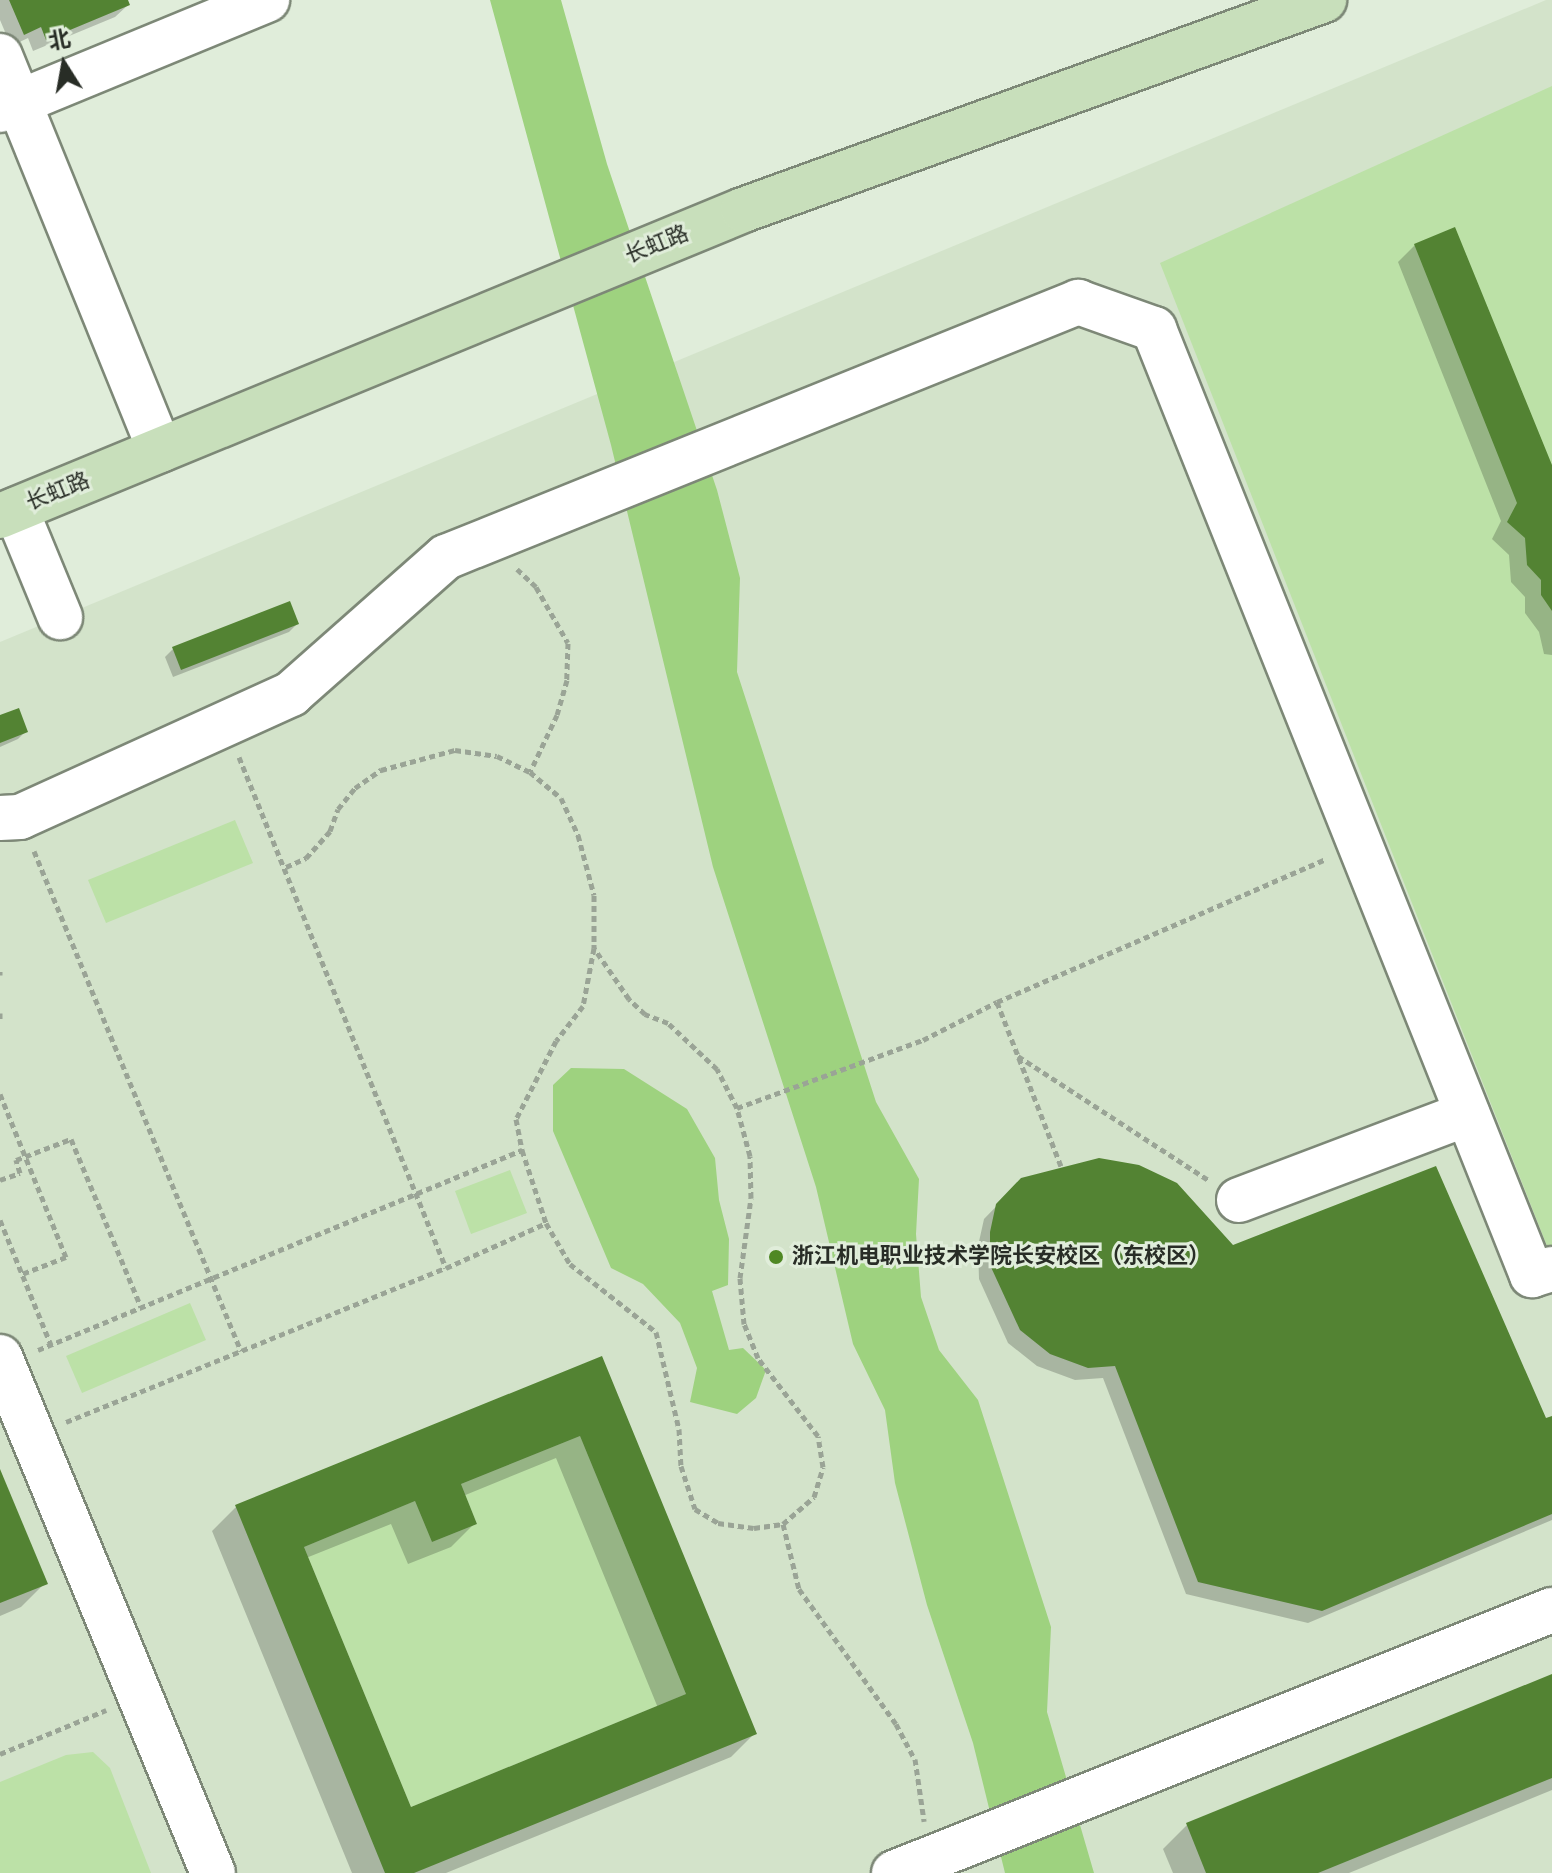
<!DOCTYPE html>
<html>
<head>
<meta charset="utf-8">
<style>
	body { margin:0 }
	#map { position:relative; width:1552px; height:1873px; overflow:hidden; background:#e0edda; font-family:"Alegreya Sans","Noto Sans SC",sans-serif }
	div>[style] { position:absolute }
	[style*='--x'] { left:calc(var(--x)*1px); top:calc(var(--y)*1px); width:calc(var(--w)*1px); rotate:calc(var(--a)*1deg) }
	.built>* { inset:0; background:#d3e3ca }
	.green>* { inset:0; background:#bce1a7 }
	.water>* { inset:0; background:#9ed27f }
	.shadow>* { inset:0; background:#0003 }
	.building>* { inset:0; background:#538333 }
	.path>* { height:5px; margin-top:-2.5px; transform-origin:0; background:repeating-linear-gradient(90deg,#9aa496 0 6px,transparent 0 10px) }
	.roads { filter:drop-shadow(2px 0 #7d8877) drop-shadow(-2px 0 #7d8877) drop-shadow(0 2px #7d8877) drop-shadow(0 -2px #7d8877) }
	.minor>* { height:44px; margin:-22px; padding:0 22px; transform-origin:22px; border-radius:22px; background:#fff }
	.major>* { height:44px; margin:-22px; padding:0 22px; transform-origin:22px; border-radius:22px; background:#c8dfbb }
	.dots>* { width:22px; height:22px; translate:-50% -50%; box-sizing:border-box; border:4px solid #e0edda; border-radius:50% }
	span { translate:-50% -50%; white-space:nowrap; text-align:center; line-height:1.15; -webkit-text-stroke:6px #e0edda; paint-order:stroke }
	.street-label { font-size:22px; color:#282d26 }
	.poi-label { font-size:22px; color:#282d26; font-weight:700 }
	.left { translate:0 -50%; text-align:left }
	.north { position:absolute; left:24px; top:24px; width:80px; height:80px; -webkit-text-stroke:6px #e0edda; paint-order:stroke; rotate:349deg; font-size:22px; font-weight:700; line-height:32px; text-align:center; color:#282d26 }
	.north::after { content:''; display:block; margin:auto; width:28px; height:36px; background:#282d26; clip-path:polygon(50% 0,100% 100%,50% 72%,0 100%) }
</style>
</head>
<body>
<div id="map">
	<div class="built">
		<div style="clip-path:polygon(1546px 0,1552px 0,1552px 1873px,0 1873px,0 642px)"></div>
	</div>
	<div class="green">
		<div style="clip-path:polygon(1552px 86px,1552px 1250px,1549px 1251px,1160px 263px)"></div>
		<div style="clip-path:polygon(235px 820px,253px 863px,106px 923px,88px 880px)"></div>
		<div style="clip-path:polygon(510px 1170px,527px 1213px,471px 1234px,455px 1191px)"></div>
		<div style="clip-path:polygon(190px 1303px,206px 1340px,82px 1393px,66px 1356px)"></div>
		<div style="clip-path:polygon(580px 1436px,686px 1694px,411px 1807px,304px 1547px,415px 1501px,432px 1542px,477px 1524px,461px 1484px)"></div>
		<div style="clip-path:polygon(93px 1752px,110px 1768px,151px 1873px,0 1873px,0 1782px,66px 1755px)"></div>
	</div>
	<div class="water">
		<div style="clip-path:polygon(490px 0,561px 0,607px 164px,717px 490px,740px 578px,737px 672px,876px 1102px,919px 1179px,916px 1234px,921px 1297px,939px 1350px,978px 1400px,1051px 1627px,1047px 1712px,1094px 1873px,1005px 1873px,973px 1743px,927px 1605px,895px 1483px,885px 1410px,853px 1344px,816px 1187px,713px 867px,611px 445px)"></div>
		<div style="clip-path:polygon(571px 1068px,624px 1069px,687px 1109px,715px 1158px,719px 1200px,729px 1239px,728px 1285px,712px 1291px,729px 1350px,743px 1348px,766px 1370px,756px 1398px,737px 1414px,690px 1402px,697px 1368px,680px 1323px,643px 1284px,611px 1268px,553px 1131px,553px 1085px)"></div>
	</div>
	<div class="shadow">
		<div style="clip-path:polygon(0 0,126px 0,128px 5px,115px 17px,33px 51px,28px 38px,11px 46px,0 20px)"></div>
		<div style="clip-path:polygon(1415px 245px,1552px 470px,1552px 655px,1544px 654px,1539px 632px,1525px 613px,1525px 597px,1511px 582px,1509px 555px,1492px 539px,1501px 521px,1398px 262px)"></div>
		<div style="clip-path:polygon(297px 624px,289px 632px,173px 677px,165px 657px,173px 649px)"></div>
		<div style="clip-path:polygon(0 718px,26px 731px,18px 739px,0 747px)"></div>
		<div style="clip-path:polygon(1022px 1180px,1233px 1247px,1545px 1421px,1552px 1418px,1552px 1520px,1308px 1623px,1186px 1594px,1103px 1378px,1075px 1380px,1037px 1366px,1008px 1343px,979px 1279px,978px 1246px,984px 1219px)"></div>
		<div style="clip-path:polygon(evenodd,601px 1358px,755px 1733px,731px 1757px,446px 1873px,352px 1873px,212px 1531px,236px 1507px,601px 1358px,556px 1458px,658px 1708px,410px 1809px,306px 1558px,391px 1524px,408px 1564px,451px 1547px,475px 1523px,463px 1496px,556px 1458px)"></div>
		<div style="clip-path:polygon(0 1474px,45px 1583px,21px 1607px,0 1616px)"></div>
		<div style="clip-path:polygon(1552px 1676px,1552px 1790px,1349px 1873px,1173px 1873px,1163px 1849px,1187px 1825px)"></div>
	</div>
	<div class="building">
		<div style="clip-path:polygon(9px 0,128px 0,130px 5px,46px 40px,41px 27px,24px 35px)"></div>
		<div style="clip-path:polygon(1455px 227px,1552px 465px,1552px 611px,1541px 595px,1541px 580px,1527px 565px,1525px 538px,1507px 522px,1517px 503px,1414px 244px)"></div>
		<div style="clip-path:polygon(290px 601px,299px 624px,181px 670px,172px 647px)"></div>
		<div style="clip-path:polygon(19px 708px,28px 732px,0 743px,0 715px)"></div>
		<div style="clip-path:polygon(1099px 1158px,1139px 1165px,1177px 1183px,1233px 1245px,1436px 1166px,1546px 1418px,1552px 1416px,1552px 1514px,1322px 1611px,1198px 1582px,1115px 1366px,1088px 1368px,1050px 1354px,1020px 1330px,990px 1265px,990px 1232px,996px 1204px,1021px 1178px)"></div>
		<div style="clip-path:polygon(evenodd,602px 1356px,757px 1734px,414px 1873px,385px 1873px,235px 1505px,602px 1356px,580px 1436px,686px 1694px,411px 1807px,304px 1547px,415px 1501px,432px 1542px,477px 1524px,461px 1484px,580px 1436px)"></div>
		<div style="clip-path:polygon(0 1469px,48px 1584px,0 1603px)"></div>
		<div style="clip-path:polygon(1552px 1674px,1552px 1778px,1318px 1873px,1206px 1873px,1186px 1823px)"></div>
	</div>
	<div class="path">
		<div style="--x:517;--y:569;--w:26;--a:43"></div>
		<div style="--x:536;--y:587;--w:64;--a:60.3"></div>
		<div style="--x:568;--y:643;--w:37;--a:92"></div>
		<div style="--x:567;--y:680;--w:36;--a:106"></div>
		<div style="--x:557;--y:715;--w:63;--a:115.3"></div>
		<div style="--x:530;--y:772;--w:40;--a:40"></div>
		<div style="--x:561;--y:798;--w:41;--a:65.3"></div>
		<div style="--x:578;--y:835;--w:62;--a:75.1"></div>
		<div style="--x:594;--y:895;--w:53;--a:90"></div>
		<div style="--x:594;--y:948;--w:59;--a:100.7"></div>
		<div style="--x:583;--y:1006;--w:44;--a:127.6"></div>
		<div style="--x:556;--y:1041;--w:88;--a:117.1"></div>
		<div style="--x:516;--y:1119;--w:32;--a:79"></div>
		<div style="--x:522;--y:1150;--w:77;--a:71.8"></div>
		<div style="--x:546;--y:1223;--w:48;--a:59.7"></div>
		<div style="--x:570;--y:1264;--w:110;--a:38.3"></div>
		<div style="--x:656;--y:1332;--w:100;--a:76.7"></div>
		<div style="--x:679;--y:1429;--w:37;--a:87"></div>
		<div style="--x:681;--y:1466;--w:45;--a:72"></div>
		<div style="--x:695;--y:1509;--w:27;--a:31"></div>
		<div style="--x:718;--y:1523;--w:36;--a:8"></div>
		<div style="--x:754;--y:1528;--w:29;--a:-8"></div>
		<div style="--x:783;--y:1524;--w:41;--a:-41.1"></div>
		<div style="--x:814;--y:1497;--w:31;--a:-73"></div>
		<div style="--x:823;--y:1467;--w:31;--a:-99"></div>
		<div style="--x:818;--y:1436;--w:98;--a:-127.6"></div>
		<div style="--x:758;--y:1358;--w:37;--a:-112"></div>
		<div style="--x:744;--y:1324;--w:46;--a:-95"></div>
		<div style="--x:740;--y:1278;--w:81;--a:-82.2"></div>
		<div style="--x:751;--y:1198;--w:42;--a:-91.4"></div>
		<div style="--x:750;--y:1156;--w:50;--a:-105.2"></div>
		<div style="--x:737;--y:1108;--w:44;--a:-117.1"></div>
		<div style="--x:717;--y:1069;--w:67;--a:-136.8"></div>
		<div style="--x:668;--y:1023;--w:25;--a:-159"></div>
		<div style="--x:645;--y:1014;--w:22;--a:-137"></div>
		<div style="--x:629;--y:999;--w:62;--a:-124.5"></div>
		<div style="--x:239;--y:757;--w:551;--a:67.95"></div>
		<div style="--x:34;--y:851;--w:541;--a:67.51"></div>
		<div style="--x:286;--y:867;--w:22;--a:-24"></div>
		<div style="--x:306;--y:858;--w:36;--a:-48"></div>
		<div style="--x:330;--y:831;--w:23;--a:-70"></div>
		<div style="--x:338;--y:809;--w:27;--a:-51"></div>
		<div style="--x:355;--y:788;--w:32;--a:-35"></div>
		<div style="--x:381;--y:770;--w:77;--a:-15.1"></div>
		<div style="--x:455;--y:750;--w:42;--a:8.1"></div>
		<div style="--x:497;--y:756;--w:37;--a:26"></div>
		<div style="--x:0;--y:971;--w:4;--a:90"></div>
		<div style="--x:997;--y:1002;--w:176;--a:68.7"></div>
		<div style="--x:0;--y:1013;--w:8;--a:90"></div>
		<div style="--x:1018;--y:1056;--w:227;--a:33.1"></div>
		<div style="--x:0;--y:1094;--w:176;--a:68"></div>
		<div style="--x:66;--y:1257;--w:47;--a:158.9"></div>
		<div style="--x:737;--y:1108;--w:198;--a:-20.1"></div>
		<div style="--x:923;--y:1040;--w:83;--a:-27.2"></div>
		<div style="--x:997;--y:1002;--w:359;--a:-23.5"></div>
		<div style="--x:0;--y:1180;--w:21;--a:-19"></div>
		<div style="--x:20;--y:1173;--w:14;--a:-107"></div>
		<div style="--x:16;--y:1160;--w:59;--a:-20.9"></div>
		<div style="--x:71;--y:1139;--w:182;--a:67.4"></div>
		<div style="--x:0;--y:1220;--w:135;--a:67.8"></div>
		<div style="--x:38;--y:1350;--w:524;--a:-22.45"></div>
		<div style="--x:66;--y:1422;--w:410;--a:-22.1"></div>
		<div style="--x:446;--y:1268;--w:110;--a:-24.2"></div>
		<div style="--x:783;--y:1524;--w:67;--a:76.2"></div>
		<div style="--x:799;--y:1589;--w:166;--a:54.3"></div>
		<div style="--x:896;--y:1724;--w:40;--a:62"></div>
		<div style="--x:915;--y:1759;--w:63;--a:81.7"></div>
		<div style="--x:0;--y:1754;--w:115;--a:-22.5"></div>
	</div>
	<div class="roads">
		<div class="minor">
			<div style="--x:0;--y:56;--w:425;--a:67.9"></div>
			<div style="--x:0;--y:110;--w:289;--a:-22.4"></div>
			<div style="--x:16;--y:510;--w:116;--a:67.6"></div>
			<div style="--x:0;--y:818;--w:20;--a:-3"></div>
			<div style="--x:20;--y:817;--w:298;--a:-24.4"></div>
			<div style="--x:291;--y:694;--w:207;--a:-41.5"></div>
			<div style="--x:446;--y:557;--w:682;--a:-21.97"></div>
			<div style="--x:1078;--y:302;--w:81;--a:19.6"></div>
			<div style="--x:1154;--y:329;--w:1019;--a:68.22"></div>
			<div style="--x:1532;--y:1275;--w:21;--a:-17"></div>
			<div style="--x:1239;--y:1200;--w:244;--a:-20.7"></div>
			<div style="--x:0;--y:1357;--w:558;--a:67.57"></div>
			<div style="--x:894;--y:1873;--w:709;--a:-21.79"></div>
		</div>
		<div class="major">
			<div style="--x:0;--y:516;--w:804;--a:-22.38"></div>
			<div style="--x:743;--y:210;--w:618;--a:-19.87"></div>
		</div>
	</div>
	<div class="dots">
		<div style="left:776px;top:1257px;background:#4f8824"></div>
	</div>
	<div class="street-label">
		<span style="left:657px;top:245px;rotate:-22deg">长虹路</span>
		<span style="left:58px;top:492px;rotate:-22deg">长虹路</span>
	</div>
	<div class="poi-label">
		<span class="left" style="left:792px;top:1257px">浙江机电职业技术学院长安校区（东校区）</span>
	</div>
	<div class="north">北</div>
</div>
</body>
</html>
